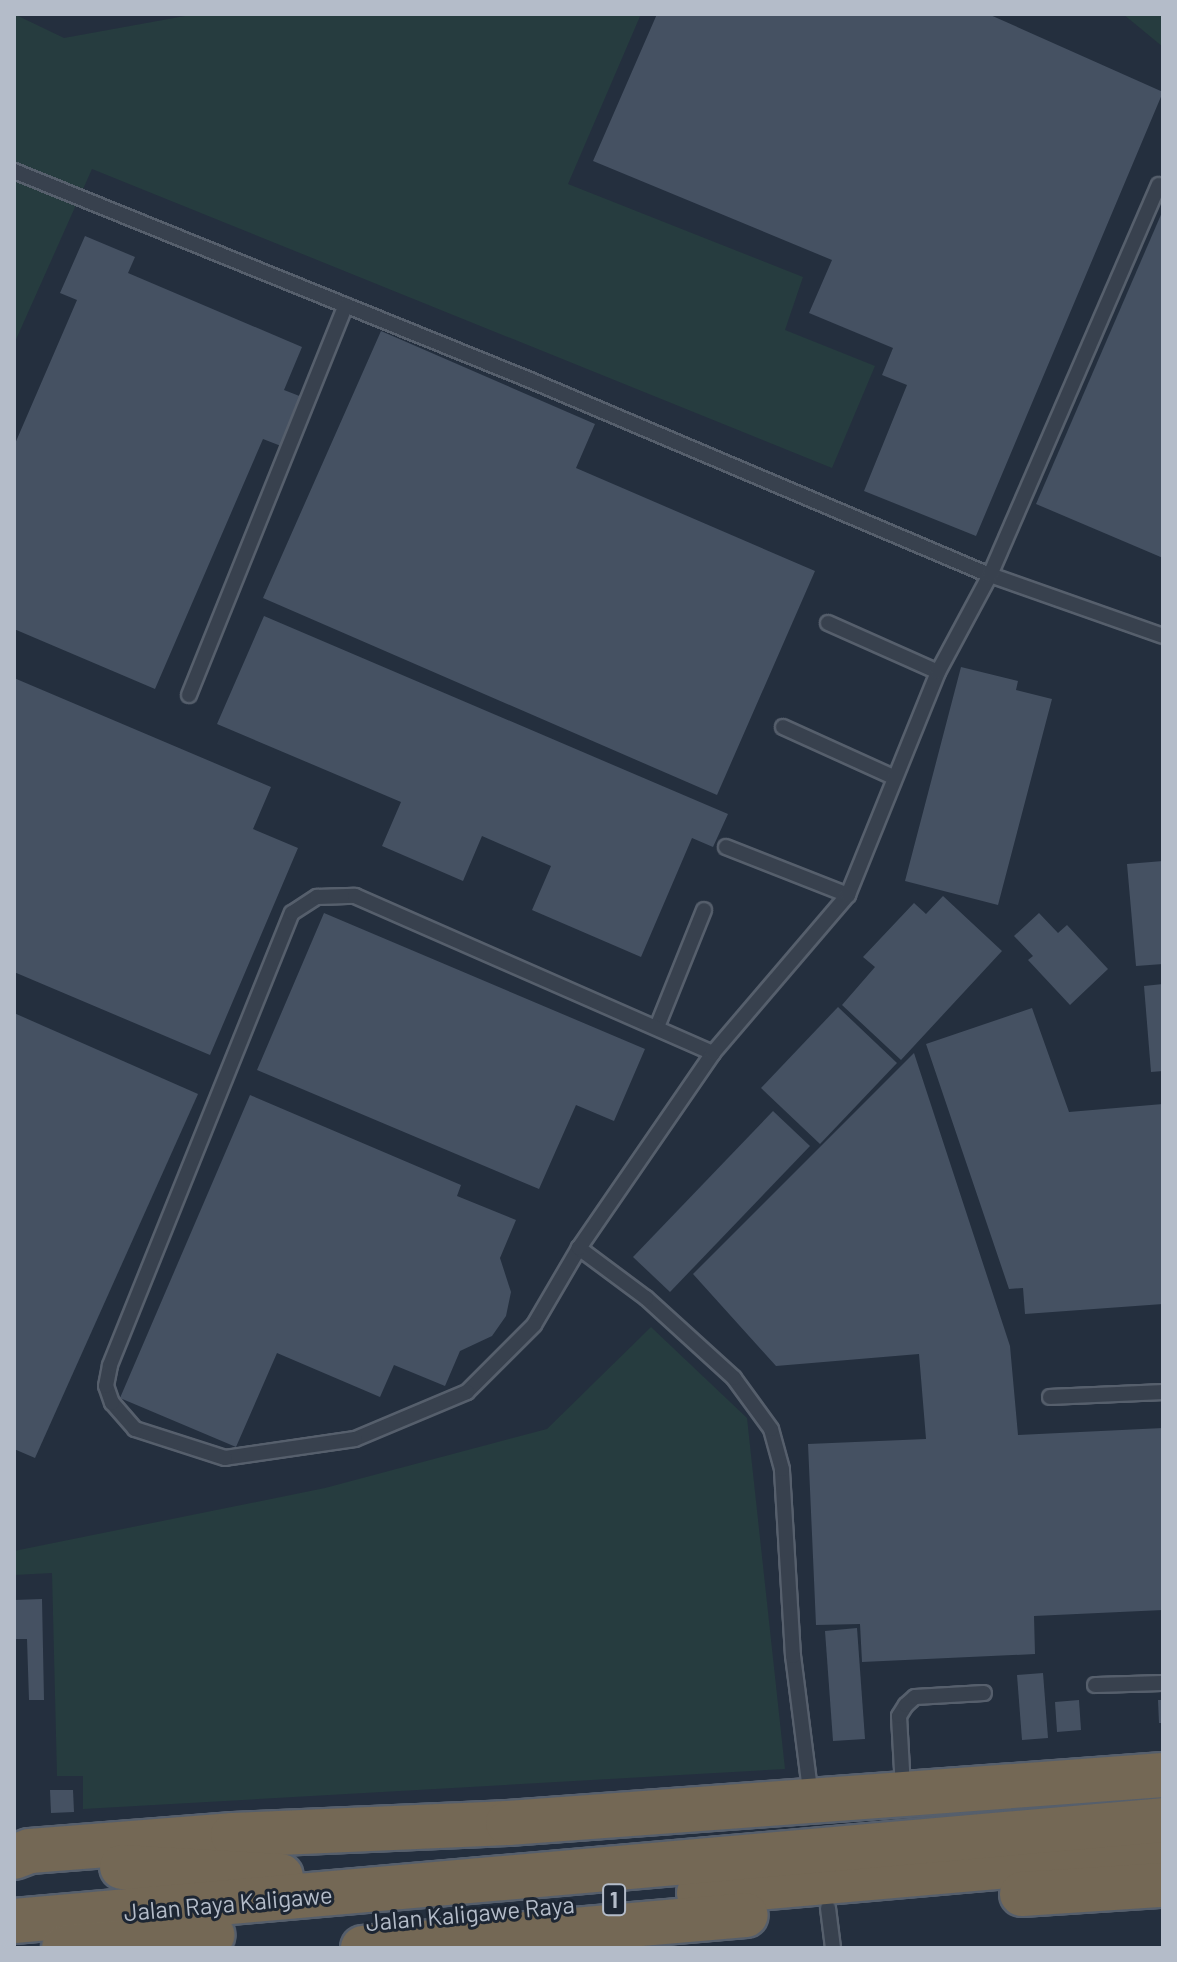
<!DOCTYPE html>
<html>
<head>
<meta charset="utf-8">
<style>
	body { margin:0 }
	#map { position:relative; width:1177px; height:1962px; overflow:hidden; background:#242f3e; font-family:Barlow,sans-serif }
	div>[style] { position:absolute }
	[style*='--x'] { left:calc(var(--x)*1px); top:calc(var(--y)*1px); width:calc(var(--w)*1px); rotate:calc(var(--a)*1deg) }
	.green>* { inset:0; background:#263c3f }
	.building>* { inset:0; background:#455162 }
	.roads { filter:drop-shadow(2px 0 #565f6c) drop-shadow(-2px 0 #565f6c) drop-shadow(0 2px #565f6c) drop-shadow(0 -2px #565f6c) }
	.lane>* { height:14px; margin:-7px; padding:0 7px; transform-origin:7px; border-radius:7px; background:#38414e }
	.highway>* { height:44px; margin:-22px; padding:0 22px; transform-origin:22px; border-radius:22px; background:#746855 }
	span { translate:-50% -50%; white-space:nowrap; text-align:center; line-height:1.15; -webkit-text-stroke:6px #1d2633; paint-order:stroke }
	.shield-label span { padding:2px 6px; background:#1d2633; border:2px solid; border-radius:6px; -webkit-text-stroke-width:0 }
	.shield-label { font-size:22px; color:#b4bcc9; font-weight:700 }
	.street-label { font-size:24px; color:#b4bcc9 }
	.frame { position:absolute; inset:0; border:16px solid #b4bcc9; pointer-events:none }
</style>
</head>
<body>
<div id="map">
	<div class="green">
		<div style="clip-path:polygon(14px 14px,64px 38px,196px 14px,641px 14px,568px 184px,803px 277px,785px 330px,875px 366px,832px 468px,92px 169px,14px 344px)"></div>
		<div style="clip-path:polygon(1123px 14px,1163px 14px,1163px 47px)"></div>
		<div style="clip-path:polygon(651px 1327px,747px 1418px,785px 1769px,83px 1809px,83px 1776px,57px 1776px,52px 1573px,14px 1575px,14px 1551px,325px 1488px,547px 1429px)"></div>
	</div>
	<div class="building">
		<div style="clip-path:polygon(657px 14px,988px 14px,1163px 92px,976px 536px,864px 491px,907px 385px,882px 375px,893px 348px,809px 313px,832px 260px,593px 161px)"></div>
		<div style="clip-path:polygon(1163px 210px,1163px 558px,1036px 504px)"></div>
		<div style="clip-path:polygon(85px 236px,135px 257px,128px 273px,302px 347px,284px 390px,302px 397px,281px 446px,263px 439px,155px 689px,14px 629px,14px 446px,77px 300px,60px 293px)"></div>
		<div style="clip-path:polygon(381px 331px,595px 424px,576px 468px,815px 571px,717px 795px,263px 598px)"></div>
		<div style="clip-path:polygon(264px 616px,728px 814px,713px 847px,692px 838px,641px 957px,532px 910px,551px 866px,482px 836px,463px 881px,382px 846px,401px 802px,217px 724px)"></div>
		<div style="clip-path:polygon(961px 667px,1018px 681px,1016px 690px,1052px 699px,998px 905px,905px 881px)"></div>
		<div style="clip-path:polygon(14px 678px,271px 787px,253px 829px,298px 848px,210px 1055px,14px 972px)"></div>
		<div style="clip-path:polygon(1163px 861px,1163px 964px,1136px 966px,1127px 864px)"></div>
		<div style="clip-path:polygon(943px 896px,1002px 951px,901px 1060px,842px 1005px,875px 967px,863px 957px,914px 903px,926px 914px)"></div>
		<div style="clip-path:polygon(324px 913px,645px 1049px,614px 1121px,576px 1105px,539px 1189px,257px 1070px)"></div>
		<div style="clip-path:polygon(1039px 913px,1058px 933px,1067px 925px,1108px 969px,1070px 1005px,1028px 960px,1033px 956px,1014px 936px)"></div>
		<div style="clip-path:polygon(1163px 984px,1163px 1071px,1151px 1072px,1144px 986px)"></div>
		<div style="clip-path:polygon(838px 1007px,897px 1063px,820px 1144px,761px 1088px)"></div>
		<div style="clip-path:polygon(1032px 1008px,1069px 1112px,1163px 1104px,1163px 1304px,1025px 1314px,1023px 1288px,1009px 1289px,926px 1044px)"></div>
		<div style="clip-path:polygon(14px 1013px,198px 1094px,35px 1458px,14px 1449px)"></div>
		<div style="clip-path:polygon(914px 1053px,1010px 1346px,1018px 1435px,1163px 1428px,1163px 1610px,1034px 1616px,1035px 1654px,862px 1662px,860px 1624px,816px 1625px,808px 1444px,926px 1439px,919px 1354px,776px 1366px,693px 1274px)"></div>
		<div style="clip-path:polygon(250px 1095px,461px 1185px,457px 1196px,516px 1220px,500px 1258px,511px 1292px,506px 1316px,492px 1336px,460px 1351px,445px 1386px,394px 1365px,380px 1397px,277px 1353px,236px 1447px,120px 1398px)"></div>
		<div style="clip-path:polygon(773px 1111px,810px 1146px,670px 1292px,633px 1257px)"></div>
		<div style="clip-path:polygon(42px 1599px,44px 1700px,29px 1700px,27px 1639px,14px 1639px,14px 1600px)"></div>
		<div style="clip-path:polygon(857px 1628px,865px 1739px,833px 1741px,825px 1631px)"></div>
		<div style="clip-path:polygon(1043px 1673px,1048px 1738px,1022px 1740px,1017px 1675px)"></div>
		<div style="clip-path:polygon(1079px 1700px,1081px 1730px,1057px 1732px,1055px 1702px)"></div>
		<div style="clip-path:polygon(1158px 1700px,1163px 1700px,1163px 1723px,1159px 1723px)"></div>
		<div style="clip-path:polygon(50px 1790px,73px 1790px,74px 1812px,51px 1813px)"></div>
	</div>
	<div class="roads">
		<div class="lane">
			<div style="--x:14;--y:171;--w:557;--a:22.05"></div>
			<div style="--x:530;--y:380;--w:500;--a:23"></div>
			<div style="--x:990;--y:575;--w:183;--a:19.4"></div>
			<div style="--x:828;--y:623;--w:120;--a:24"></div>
			<div style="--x:189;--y:695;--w:420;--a:-68.1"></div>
			<div style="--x:783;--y:727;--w:121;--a:24.4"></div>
			<div style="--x:726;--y:847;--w:131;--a:21.5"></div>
			<div style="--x:657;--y:1027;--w:126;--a:-68.1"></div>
			<div style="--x:579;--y:1248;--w:89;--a:120.3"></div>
			<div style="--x:534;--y:1325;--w:95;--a:135"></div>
			<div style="--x:467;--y:1392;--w:121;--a:157.2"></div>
			<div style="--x:355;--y:1439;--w:131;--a:171.7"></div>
			<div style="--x:225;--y:1458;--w:95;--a:-162.1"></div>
			<div style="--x:135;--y:1429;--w:35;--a:-131"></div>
			<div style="--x:112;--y:1403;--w:18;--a:-109"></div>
			<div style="--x:106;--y:1386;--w:21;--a:-79"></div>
			<div style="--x:110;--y:1365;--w:487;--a:-68.1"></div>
			<div style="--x:292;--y:913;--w:30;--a:-33"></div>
			<div style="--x:317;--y:897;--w:38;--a:-2"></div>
			<div style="--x:355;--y:896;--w:391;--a:23.7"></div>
			<div style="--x:1050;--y:1397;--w:113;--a:-2.5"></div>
			<div style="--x:1095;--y:1685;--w:68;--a:-1.7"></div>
			<div style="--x:903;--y:1788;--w:72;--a:-93.2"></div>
			<div style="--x:899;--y:1716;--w:13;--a:-58"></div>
			<div style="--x:906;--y:1705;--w:12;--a:-42"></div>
			<div style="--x:915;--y:1697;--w:69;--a:-3.3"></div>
			<div style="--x:811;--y:1798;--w:143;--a:-97.2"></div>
			<div style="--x:793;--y:1656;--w:187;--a:-93.4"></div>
			<div style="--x:782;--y:1469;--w:41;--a:-105.4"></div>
			<div style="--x:771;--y:1429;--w:63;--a:-126"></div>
			<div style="--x:734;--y:1378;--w:119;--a:-137.7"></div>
			<div style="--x:646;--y:1298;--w:84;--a:-143.3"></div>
			<div style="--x:579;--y:1248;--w:237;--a:-55.5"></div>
			<div style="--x:713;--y:1053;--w:208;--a:-49.5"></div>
			<div style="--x:848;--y:895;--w:240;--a:-68"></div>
			<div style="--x:938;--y:672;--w:110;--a:-61.8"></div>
			<div style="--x:990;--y:575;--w:425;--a:-66.6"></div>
			<div style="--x:828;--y:1908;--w:40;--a:82.9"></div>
		</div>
		<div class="highway">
			<div style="--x:14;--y:1857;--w:17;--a:-21"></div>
			<div style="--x:30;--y:1851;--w:204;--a:-4.5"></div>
			<div style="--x:233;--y:1835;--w:275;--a:-2.5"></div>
			<div style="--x:508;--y:1823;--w:657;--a:-4.19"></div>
			<div style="--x:122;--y:1867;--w:159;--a:3.2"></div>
			<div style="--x:699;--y:1893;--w:466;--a:-5"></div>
			<div style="--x:1022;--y:1894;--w:141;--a:-3.7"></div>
			<div style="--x:14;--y:1921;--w:1153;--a:-5.02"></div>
			<div style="--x:64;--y:1948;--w:149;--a:-5"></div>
			<div style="--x:363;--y:1948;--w:384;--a:-4.9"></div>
		</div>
	</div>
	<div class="shield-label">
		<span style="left:614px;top:1900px">1</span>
	</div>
	<div class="street-label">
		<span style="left:228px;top:1903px;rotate:-5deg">Jalan Raya Kaligawe</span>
		<span style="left:470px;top:1913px;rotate:-5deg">Jalan Kaligawe Raya</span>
	</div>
	<div class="frame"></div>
</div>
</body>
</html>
